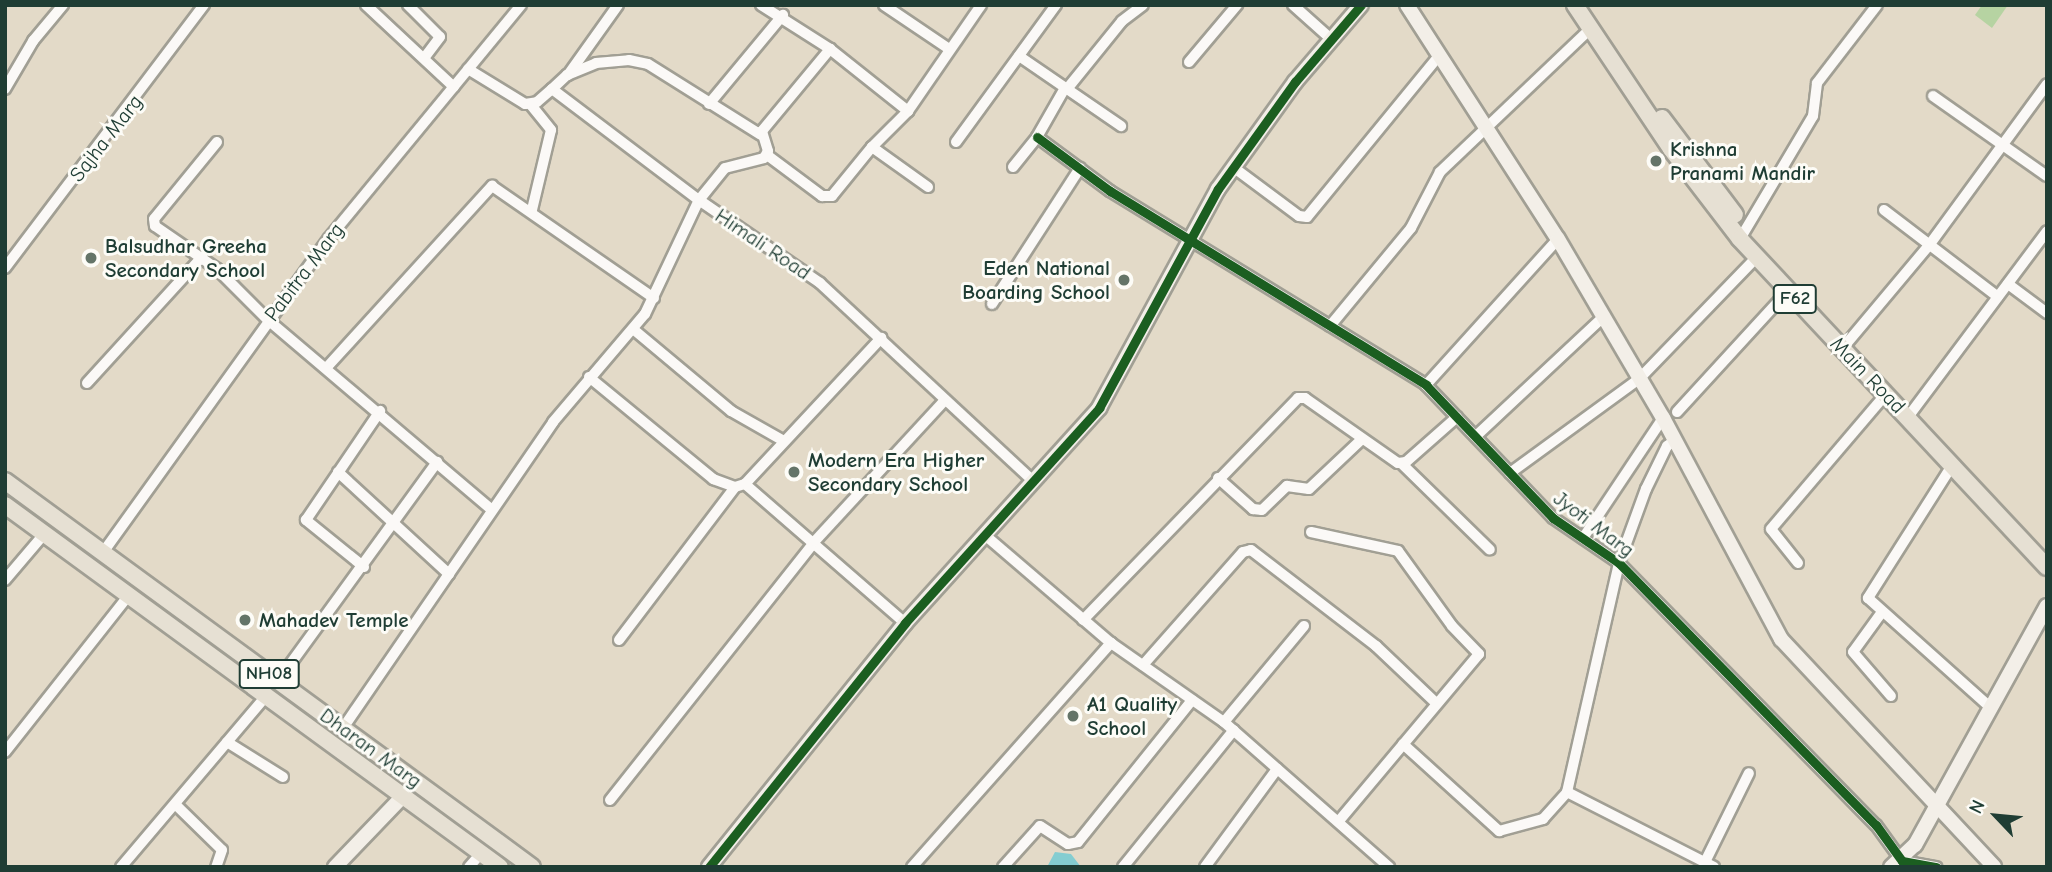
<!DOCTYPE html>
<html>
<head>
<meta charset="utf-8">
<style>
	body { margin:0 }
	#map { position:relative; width:2052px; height:872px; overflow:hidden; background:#e3dac8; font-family:"Comic Neue",sans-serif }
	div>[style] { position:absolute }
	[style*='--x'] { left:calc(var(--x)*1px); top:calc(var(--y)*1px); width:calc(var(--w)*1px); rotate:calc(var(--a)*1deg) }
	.green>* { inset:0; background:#b6d3a2 }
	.water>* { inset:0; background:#84cdd1 }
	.roads { filter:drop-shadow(2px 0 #a19f94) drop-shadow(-2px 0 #a19f94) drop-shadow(0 2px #a19f94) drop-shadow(0 -2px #a19f94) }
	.street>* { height:10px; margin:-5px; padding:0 5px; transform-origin:5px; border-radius:5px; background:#fbf9f7 }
	.secondary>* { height:14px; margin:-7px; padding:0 7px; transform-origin:7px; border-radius:7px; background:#f3efe8 }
	.primary>* { height:16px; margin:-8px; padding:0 8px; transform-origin:8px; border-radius:8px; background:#e6e0d3 }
	.cycleway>* { height:9px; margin:-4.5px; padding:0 4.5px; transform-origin:4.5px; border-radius:4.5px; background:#1b5e20 }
	.dots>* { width:19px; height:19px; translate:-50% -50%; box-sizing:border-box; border:4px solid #fdfcf7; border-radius:50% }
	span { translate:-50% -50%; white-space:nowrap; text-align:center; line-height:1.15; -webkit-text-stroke:6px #fdfcf7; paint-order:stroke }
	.shield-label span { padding:2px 5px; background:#fdfcf7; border:2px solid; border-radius:5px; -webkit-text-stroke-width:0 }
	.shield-label { font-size:19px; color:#1f3d34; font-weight:700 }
	.street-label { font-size:21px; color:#1f3d34 }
	.poi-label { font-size:21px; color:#1f3d34; font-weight:700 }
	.left { translate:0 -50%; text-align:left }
	.right { translate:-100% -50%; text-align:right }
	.frame { position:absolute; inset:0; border:7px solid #1f3d34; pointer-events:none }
	.north { position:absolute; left:1961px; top:781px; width:70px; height:70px; -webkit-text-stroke:5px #fdfcf7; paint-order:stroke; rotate:296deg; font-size:19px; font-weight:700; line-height:28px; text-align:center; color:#1f3d34 }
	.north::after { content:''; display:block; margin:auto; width:24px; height:32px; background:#1f3d34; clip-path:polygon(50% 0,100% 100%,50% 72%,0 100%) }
</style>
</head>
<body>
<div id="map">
	<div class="green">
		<div style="clip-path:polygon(1982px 5px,2008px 5px,1992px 28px,1975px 15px)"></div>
	</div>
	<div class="water">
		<div style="clip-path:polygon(1055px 852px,1071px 854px,1081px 867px,1047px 867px)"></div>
	</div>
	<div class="roads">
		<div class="street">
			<div style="--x:366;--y:5;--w:120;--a:43"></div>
			<div style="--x:408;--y:5;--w:45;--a:45"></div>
			<div style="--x:440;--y:37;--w:26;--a:127"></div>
			<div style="--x:761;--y:5;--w:82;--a:32.5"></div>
			<div style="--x:830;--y:49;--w:100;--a:38.5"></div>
			<div style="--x:884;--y:5;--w:78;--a:34.1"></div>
			<div style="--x:1293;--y:5;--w:51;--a:41.8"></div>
			<div style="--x:1019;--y:56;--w:124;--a:34.5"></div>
			<div style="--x:1189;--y:62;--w:75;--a:-49.9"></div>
			<div style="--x:468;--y:69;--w:67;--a:31.6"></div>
			<div style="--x:525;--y:104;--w:12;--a:-9"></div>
			<div style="--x:537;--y:102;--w:20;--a:-41"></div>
			<div style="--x:552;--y:89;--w:184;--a:37.1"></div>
			<div style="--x:699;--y:200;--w:147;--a:34.4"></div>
			<div style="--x:820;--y:283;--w:292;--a:42.9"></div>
			<div style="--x:568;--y:75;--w:86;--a:-54.5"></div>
			<div style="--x:5;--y:89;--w:56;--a:-59.7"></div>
			<div style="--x:33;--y:41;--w:47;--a:-50.2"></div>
			<div style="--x:552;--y:89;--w:21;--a:-43"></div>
			<div style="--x:567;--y:75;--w:31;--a:-22"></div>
			<div style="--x:596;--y:63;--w:33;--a:-5"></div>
			<div style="--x:629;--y:60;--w:19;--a:12"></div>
			<div style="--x:648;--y:64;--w:133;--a:32.1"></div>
			<div style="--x:1067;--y:89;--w:87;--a:-51"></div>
			<div style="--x:1122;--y:21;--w:26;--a:-37"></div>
			<div style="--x:1933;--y:96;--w:139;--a:35.1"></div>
			<div style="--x:709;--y:104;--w:116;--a:-50.3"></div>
			<div style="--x:531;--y:105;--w:32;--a:51"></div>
			<div style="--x:551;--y:130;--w:82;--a:103.4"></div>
			<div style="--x:1037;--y:137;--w:91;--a:36.5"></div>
			<div style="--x:1110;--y:191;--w:371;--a:31.5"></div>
			<div style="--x:1426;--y:385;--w:184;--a:46.3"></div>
			<div style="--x:1553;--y:518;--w:80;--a:34.3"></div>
			<div style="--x:1619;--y:563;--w:367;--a:45.6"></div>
			<div style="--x:1876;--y:825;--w:44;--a:54.2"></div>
			<div style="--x:1902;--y:861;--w:35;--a:10"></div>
			<div style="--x:217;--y:142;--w:99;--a:129.3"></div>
			<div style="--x:154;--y:219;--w:7;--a:82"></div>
			<div style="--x:155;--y:226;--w:75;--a:34.7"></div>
			<div style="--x:217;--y:269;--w:72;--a:45"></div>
			<div style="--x:268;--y:320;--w:292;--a:40.3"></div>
			<div style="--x:956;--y:142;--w:170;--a:-53.9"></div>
			<div style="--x:767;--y:155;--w:69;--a:36.7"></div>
			<div style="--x:822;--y:196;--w:10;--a:0"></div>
			<div style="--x:832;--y:196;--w:63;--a:-50.8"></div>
			<div style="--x:1013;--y:167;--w:38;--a:-51"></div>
			<div style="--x:1037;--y:137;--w:56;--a:-60.3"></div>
			<div style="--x:1233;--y:167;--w:82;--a:36.6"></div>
			<div style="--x:1299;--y:216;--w:8;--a:7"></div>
			<div style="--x:1307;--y:217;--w:205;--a:-50.7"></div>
			<div style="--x:928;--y:187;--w:69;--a:-144.5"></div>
			<div style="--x:872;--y:147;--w:51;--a:-45"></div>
			<div style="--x:908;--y:111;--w:129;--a:-55.4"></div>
			<div style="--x:1884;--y:210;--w:143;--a:37.3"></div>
			<div style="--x:1740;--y:239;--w:143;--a:-59.3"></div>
			<div style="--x:1813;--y:116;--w:33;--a:-83"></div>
			<div style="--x:1817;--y:83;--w:98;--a:-52.4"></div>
			<div style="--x:5;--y:268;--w:330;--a:-52.9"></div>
			<div style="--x:2008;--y:284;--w:49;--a:36.6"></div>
			<div style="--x:992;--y:304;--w:162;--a:-57.1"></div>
			<div style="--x:1330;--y:326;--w:127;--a:-50.4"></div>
			<div style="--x:1411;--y:228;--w:63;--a:-62.6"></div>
			<div style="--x:1440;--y:172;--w:209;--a:-43.6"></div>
			<div style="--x:633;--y:329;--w:128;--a:39.9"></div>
			<div style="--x:731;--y:411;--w:59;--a:29.6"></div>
			<div style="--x:1842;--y:349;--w:137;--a:-50"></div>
			<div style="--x:1930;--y:244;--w:198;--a:-53.8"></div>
			<div style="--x:328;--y:366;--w:244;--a:-47.7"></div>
			<div style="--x:492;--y:186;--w:197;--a:34.7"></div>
			<div style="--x:589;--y:377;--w:161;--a:39.4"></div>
			<div style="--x:713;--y:479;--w:23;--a:20"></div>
			<div style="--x:735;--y:487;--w:10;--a:-17"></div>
			<div style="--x:745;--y:484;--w:200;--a:-47"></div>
			<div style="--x:87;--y:383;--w:171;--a:-47.6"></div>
			<div style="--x:1426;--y:385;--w:197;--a:-47.9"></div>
			<div style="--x:1677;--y:412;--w:164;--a:-47.5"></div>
			<div style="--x:1908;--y:417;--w:232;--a:-53.2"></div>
			<div style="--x:1476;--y:436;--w:174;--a:-43.1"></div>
			<div style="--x:1401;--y:463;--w:124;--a:44.3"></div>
			<div style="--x:1953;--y:464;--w:159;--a:122.4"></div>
			<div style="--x:1868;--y:598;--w:162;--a:41.8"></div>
			<div style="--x:338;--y:472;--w:151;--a:42.6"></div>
			<div style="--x:1510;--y:473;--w:160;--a:-36.1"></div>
			<div style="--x:1639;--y:379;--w:170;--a:-46"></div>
			<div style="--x:1218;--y:478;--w:47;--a:41.5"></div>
			<div style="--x:1253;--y:509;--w:9;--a:6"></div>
			<div style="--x:1262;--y:510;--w:35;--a:-44"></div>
			<div style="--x:1287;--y:486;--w:22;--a:8"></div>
			<div style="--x:1309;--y:489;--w:73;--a:-43.3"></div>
			<div style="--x:745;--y:484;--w:212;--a:41"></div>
			<div style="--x:1311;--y:532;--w:89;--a:12.3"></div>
			<div style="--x:1398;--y:551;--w:92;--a:54.2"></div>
			<div style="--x:1452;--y:626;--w:39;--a:46"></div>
			<div style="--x:1479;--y:654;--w:219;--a:130"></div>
			<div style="--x:986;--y:536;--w:165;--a:40.6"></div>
			<div style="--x:1111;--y:643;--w:138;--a:35"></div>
			<div style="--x:1224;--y:722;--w:220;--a:41.3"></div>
			<div style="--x:1583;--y:538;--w:144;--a:-56.3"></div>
			<div style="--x:104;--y:551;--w:385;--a:-54.3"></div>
			<div style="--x:329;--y:238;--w:302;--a:-50.5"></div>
			<div style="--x:1798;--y:563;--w:43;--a:-128.5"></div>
			<div style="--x:1771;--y:529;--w:177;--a:-49.6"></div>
			<div style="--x:364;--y:567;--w:75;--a:-141"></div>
			<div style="--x:306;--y:520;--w:132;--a:-55.8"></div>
			<div style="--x:5;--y:580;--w:62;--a:-49.6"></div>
			<div style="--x:1882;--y:612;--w:49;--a:125.9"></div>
			<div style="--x:1853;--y:652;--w:58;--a:49.2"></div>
			<div style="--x:1083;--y:620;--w:309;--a:-45.9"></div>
			<div style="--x:1298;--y:398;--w:7;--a:0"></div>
			<div style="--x:1305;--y:398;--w:113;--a:35"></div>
			<div style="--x:1398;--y:463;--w:8;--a:-7"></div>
			<div style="--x:1406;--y:462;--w:68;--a:-41.4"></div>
			<div style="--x:619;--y:640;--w:192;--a:-52.8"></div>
			<div style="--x:1143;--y:665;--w:151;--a:-48.5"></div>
			<div style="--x:1243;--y:552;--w:8;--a:-14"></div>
			<div style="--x:1251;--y:550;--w:158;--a:37.5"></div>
			<div style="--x:1376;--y:646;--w:83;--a:43.5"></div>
			<div style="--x:278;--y:681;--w:271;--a:-54"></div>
			<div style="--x:1224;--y:722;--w:125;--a:-50.2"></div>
			<div style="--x:343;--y:728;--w:371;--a:-55.5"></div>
			<div style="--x:553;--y:422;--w:142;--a:-49.6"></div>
			<div style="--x:645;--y:314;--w:126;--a:-64.7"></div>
			<div style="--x:699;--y:200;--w:41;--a:-50.9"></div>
			<div style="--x:725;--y:168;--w:40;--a:-14.4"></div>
			<div style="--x:764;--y:158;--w:8;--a:-60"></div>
			<div style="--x:768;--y:151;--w:21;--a:-107"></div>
			<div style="--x:762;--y:131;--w:107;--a:-50.3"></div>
			<div style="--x:227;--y:742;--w:66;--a:32"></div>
			<div style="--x:1403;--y:744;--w:130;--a:42.2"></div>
			<div style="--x:1499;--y:831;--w:46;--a:-15.3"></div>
			<div style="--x:1543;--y:819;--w:36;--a:-48"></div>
			<div style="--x:1567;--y:792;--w:235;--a:-77.2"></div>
			<div style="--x:1619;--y:563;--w:79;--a:-70"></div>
			<div style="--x:1646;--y:489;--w:48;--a:-64"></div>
			<div style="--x:1667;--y:446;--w:9;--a:-36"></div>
			<div style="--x:5;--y:752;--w:201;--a:-51.7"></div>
			<div style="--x:1567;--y:792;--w:165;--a:27"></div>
			<div style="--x:610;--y:800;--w:330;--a:-51.6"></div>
			<div style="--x:815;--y:541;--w:190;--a:-47.3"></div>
			<div style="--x:176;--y:805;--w:64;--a:44.4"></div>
			<div style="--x:222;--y:850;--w:18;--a:109"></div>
			<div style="--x:1705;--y:862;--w:99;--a:-63.7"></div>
			<div style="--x:121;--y:867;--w:224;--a:-49.7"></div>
			<div style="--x:469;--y:867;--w:18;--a:-49"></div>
			<div style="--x:912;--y:867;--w:300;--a:-48.4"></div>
			<div style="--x:1003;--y:867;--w:55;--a:-47.9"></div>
			<div style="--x:1040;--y:826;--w:33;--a:33"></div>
			<div style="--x:1068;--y:844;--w:10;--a:-11"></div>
			<div style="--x:1078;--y:842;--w:182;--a:-51.2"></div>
			<div style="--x:1123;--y:867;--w:176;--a:-51"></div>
			<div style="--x:1205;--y:867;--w:122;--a:-53.7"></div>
		</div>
		<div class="secondary">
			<div style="--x:1407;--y:5;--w:278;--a:57.2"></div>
			<div style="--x:1558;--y:239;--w:208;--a:59.6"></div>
			<div style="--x:1663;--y:418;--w:251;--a:61.9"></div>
			<div style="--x:1781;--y:639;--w:312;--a:46.9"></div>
			<div style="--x:335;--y:867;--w:98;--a:-46.2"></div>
			<div style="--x:709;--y:867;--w:313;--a:-51.2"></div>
			<div style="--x:905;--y:623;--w:290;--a:-47.9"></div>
			<div style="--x:1099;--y:408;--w:249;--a:-61.5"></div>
			<div style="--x:1218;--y:189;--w:132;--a:-54.3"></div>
			<div style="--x:1295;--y:82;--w:101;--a:-49.4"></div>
			<div style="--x:1891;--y:867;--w:33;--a:-43"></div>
			<div style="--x:1915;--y:845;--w:273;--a:-61.1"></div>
		</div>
		<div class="primary">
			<div style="--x:1575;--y:5;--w:173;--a:56.3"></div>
			<div style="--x:1671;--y:149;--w:113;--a:52.5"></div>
			<div style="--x:1740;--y:239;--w:449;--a:46.9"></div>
			<div style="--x:1662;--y:118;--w:121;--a:53"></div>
			<div style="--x:5;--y:481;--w:653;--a:36.22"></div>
			<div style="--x:5;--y:505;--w:613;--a:36.18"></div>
		</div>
	</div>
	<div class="cycleway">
		<div style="--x:1037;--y:137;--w:91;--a:36.5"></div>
		<div style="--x:1110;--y:191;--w:371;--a:31.5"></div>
		<div style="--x:1426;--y:385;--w:184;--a:46.3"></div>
		<div style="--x:1553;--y:518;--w:80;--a:34.3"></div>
		<div style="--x:1619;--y:563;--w:367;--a:45.6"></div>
		<div style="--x:1876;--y:825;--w:44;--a:54.2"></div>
		<div style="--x:1902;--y:861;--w:35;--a:10"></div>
		<div style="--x:709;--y:867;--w:313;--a:-51.2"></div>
		<div style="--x:905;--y:623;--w:290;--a:-47.9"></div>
		<div style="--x:1099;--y:408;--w:249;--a:-61.5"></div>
		<div style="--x:1218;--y:189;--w:132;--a:-54.3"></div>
		<div style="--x:1295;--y:82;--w:101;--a:-49.4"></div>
	</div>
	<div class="dots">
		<div style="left:1656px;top:161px;background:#647468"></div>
		<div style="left:91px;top:258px;background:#647468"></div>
		<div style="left:1124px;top:280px;background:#647468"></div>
		<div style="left:794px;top:472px;background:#647468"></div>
		<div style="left:245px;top:620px;background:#647468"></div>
		<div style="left:1073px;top:716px;background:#647468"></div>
	</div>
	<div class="shield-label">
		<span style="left:1795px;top:299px">F62</span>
		<span style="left:269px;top:674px">NH08</span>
	</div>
	<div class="street-label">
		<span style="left:106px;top:138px;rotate:-52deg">Sajha Marg</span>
		<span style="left:763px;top:244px;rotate:34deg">Himali Road</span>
		<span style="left:304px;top:272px;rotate:-53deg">Pabitra Marg</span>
		<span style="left:1868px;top:375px;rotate:46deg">Main Road</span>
		<span style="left:1594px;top:524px;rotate:37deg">Jyoti Marg</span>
		<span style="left:371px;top:748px;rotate:36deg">Dharan Marg</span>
	</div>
	<div class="poi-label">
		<span class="left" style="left:1670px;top:161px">Krishna<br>Pranami Mandir</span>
		<span class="left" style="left:105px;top:258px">Balsudhar Greeha<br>Secondary School</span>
		<span class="right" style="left:1110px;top:280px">Eden National<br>Boarding School</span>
		<span class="left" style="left:808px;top:472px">Modern Era Higher<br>Secondary School</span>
		<span class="left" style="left:259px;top:620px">Mahadev Temple</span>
		<span class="left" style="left:1087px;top:716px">A1 Quality<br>School</span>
	</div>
	<div class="frame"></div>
	<div class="north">N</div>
</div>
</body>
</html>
